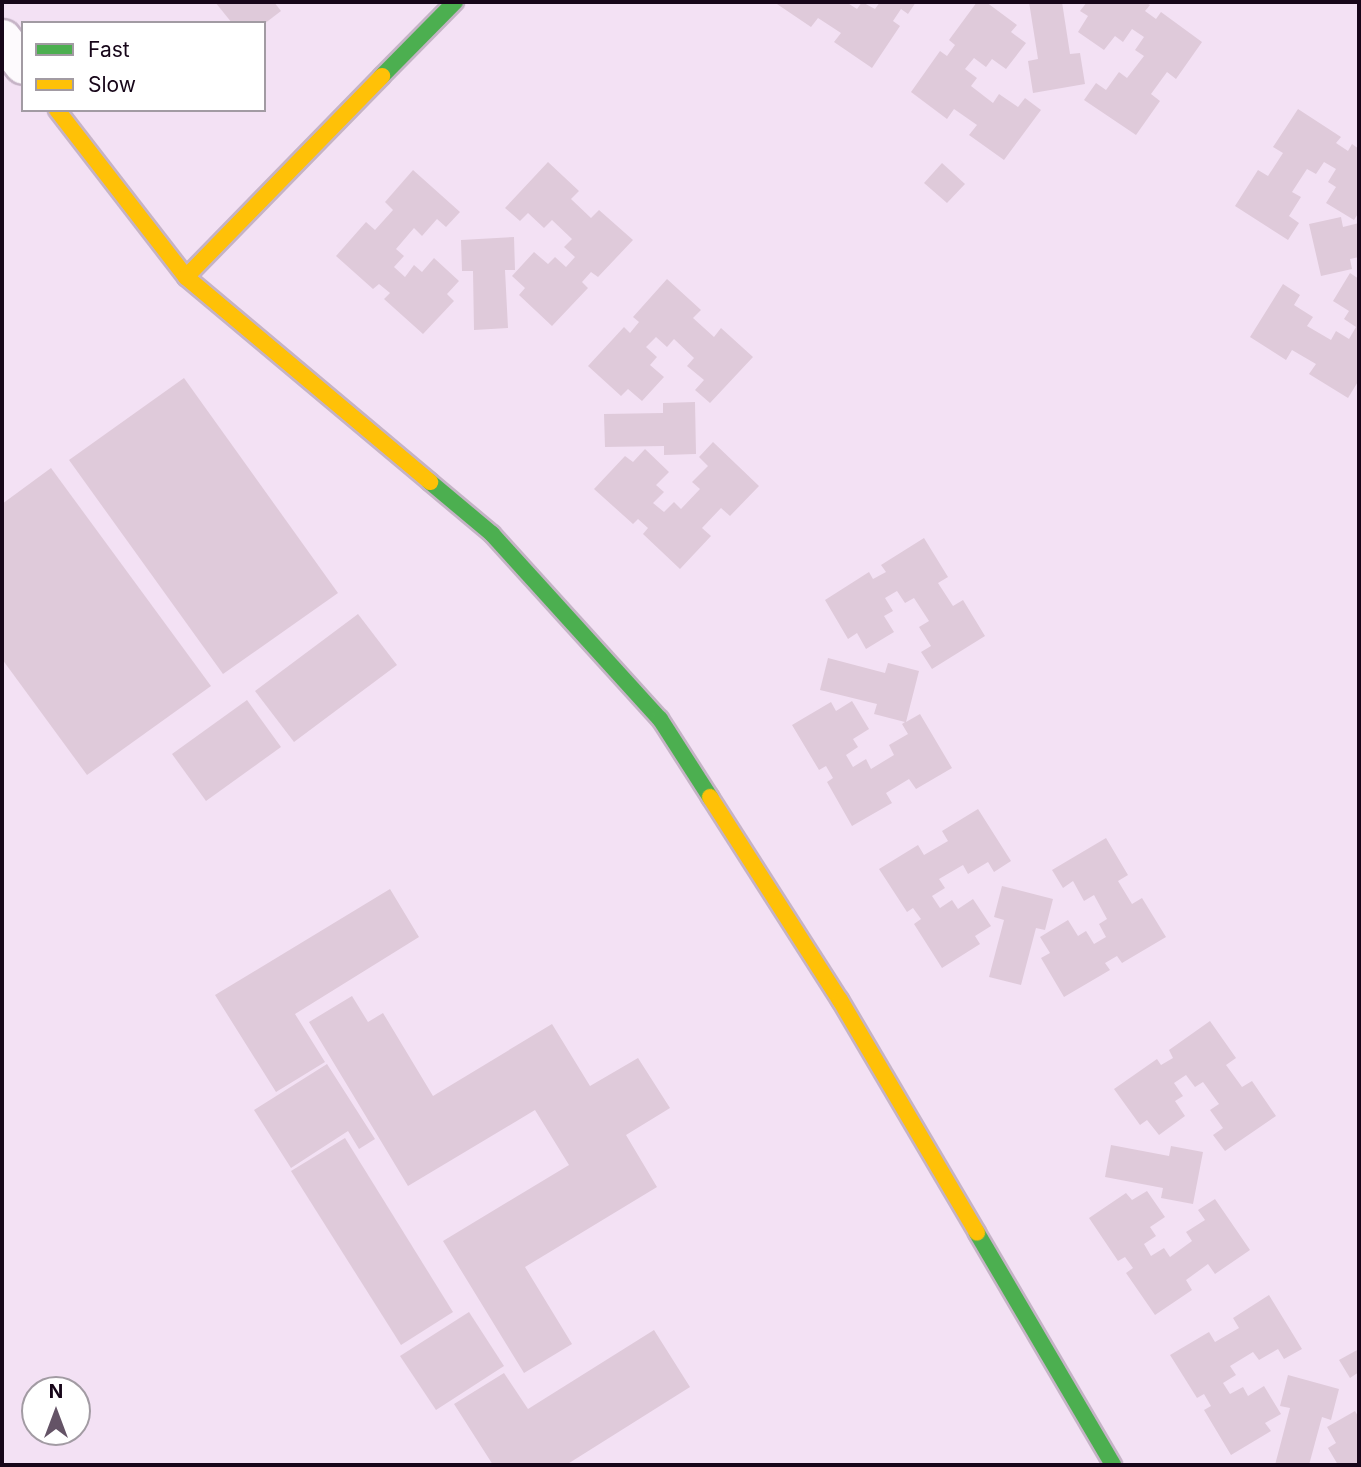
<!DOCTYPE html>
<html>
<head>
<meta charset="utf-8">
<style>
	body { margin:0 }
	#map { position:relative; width:1361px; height:1467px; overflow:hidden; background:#f3e1f4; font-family:Inter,sans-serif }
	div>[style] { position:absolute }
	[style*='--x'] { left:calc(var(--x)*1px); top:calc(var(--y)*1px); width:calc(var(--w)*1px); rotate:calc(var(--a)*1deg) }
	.building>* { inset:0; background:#dfcada }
	.roads { filter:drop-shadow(2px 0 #c5b3c6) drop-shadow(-2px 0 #c5b3c6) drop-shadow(0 2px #c5b3c6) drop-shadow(0 -2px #c5b3c6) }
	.street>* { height:37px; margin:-18.5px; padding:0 18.5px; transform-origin:18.5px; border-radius:18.5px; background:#fdfafd }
	.fast>* { height:16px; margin:-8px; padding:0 8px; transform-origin:8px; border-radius:8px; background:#4caf50 }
	.slow>* { height:16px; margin:-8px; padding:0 8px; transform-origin:8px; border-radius:8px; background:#ffc107 }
	span { translate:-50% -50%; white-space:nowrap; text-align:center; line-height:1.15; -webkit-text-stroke:5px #fff; paint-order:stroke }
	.frame { position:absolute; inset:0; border:4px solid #170619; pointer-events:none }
	.legend { position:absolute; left:21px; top:21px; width:245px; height:91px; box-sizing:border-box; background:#fff; border:2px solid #a29ba3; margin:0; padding:9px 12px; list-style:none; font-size:21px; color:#170619 }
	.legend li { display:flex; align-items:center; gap:14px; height:35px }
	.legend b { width:35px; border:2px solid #a29ba3 }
	.north { position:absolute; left:21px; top:1376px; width:70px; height:70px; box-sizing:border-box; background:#fff; border:2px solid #a29ba3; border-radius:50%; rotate:0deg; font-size:19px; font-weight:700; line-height:28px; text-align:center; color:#170619 }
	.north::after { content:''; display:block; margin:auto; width:24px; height:32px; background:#645366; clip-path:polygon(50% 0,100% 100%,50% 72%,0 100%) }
</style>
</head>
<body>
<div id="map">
	<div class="building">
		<div style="clip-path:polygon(215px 2px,274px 2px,281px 11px,264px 24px,232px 23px)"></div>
		<div style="clip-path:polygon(774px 2px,846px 2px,857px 9px,862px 2px,875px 9px,880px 2px,916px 2px,908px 14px,901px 9px,893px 21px,900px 26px,872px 68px,834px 42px,841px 33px,818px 18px,811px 27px)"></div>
		<div style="clip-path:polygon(977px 2px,986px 2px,1017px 25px,1011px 32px,1026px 43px,1006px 69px,992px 59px,986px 67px,974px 58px,965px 69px,977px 78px,971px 86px,993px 103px,999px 94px,1018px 107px,1025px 98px,1041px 110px,1004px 160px,969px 135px,977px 125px,954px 109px,947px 119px,911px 92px,940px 51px,947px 56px,955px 45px,949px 40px)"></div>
		<div style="clip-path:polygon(1029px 2px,1062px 2px,1070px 54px,1080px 53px,1085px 84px,1033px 93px,1028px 61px,1038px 59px)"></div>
		<div style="clip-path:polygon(1087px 2px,1145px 2px,1150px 5px,1145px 11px,1156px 19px,1161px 12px,1202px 42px,1176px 79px,1167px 72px,1151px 94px,1160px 101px,1136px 135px,1084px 100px,1096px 83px,1106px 90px,1119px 72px,1127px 78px,1144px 56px,1135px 50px,1144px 37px,1132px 29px,1123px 42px,1115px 36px,1104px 50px,1078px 32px,1088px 16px,1080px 11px)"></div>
		<div style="clip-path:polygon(1298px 109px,1341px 137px,1336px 143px,1348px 151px,1352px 144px,1359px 149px,1359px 212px,1354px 220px,1326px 203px,1336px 187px,1328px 182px,1336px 169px,1324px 162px,1316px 174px,1307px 169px,1292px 192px,1301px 197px,1289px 216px,1299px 223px,1288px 240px,1235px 206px,1258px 170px,1268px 176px,1283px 153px,1273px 147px)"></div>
		<div style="clip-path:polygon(548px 162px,579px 191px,571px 199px,591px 218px,599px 210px,633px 240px,598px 277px,591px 272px,582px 282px,588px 288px,552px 326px,519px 295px,525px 288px,512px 276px,534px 252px,548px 264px,555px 257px,566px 267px,575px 257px,564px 247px,572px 239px,552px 220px,544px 228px,528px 213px,520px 221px,505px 208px)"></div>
		<div style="clip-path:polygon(942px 163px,965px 184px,947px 203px,924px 183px)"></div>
		<div style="clip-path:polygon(413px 170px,460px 212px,446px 227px,437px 219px,422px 236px,414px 228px,396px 249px,404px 256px,394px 267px,405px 277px,414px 265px,422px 272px,434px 258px,459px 281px,447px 294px,454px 301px,423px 334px,384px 299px,390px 293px,379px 284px,373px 289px,336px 256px,366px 222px,375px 230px,393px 210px,385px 202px)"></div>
		<div style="clip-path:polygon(1341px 217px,1343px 227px,1359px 223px,1359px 257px,1350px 259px,1352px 269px,1321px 276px,1309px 224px)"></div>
		<div style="clip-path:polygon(514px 237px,515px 270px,505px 270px,508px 328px,474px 330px,473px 271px,462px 271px,461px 240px)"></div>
		<div style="clip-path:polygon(1350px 273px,1359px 279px,1359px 380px,1348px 398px,1309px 374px,1316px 364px,1292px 350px,1286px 360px,1250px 337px,1283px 284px,1300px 295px,1294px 305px,1313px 317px,1307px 326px,1331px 340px,1336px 331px,1349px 339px,1356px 327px,1344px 319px,1349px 311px,1333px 301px)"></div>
		<div style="clip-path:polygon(667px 279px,701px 310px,693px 318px,714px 337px,721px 328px,753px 357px,710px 403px,695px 390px,704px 380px,687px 366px,694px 358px,674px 339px,667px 347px,656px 337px,646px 347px,657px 357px,650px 365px,664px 377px,642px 401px,628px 389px,621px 396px,588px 366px,624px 327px,630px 333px,639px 322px,633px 317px)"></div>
		<div style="clip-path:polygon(184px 378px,338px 593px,223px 674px,69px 460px)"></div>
		<div style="clip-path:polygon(695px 402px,696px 454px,664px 455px,664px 446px,605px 447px,604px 414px,663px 413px,663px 403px)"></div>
		<div style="clip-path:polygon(713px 442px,759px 486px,730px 516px,721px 508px,702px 528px,711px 536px,680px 569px,643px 534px,648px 528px,638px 519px,633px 524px,594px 489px,625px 456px,633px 462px,645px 449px,669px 472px,656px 485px,664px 492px,653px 503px,664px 512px,674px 502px,681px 509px,700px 489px,692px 482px,708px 466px,699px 457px)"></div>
		<div style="clip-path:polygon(51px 468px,211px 686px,87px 775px,2px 659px,2px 504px)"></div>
		<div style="clip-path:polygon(924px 538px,948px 577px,938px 583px,953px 606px,963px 600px,985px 636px,932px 669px,921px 652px,931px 646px,919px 627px,929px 621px,914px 598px,905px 603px,897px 591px,885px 598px,893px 611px,884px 616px,894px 632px,866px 649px,857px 633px,848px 639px,825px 600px,869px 572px,873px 579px,886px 572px,881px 565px)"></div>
		<div style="clip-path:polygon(358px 614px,397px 665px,294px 742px,255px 691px)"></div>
		<div style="clip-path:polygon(828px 658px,885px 673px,888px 663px,919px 671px,906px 722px,920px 714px,952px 768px,916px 789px,909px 779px,886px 793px,892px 803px,852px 826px,827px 782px,833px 778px,826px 766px,819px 770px,792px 725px,831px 702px,836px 711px,852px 701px,869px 729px,853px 739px,858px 747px,846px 755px,853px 767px,866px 759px,871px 769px,894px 755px,889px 745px,908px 734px,902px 724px,905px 722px,874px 714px,877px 704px,820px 690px)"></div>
		<div style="clip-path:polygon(247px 700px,281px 747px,206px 801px,172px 754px)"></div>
		<div style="clip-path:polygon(978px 809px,1011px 861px,994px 872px,988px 862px,968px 874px,963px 865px,939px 879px,945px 888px,932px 896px,940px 908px,952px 900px,958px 909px,973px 899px,991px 926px,975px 936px,980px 944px,942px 968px,914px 924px,921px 919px,913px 908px,907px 912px,879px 869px,918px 845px,924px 855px,948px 841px,942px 831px)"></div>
		<div style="clip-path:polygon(1106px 838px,1128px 875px,1118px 881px,1132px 904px,1142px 898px,1166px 937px,1122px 963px,1117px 956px,1105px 963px,1110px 970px,1064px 997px,1041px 958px,1050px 953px,1040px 937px,1068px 920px,1078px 936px,1086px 931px,1094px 944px,1106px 937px,1099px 924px,1107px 919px,1094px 895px,1084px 901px,1073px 881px,1063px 888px,1052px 870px)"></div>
		<div style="clip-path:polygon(1002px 886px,1053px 899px,1045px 930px,1036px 928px,1021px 985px,989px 977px,1004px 920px,994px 917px)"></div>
		<div style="clip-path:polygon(390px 889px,419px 937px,295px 1014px,325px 1062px,276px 1092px,215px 995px)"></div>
		<div style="clip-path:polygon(352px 996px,368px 1022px,383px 1013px,433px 1096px,552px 1024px,590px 1086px,638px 1058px,670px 1108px,626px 1135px,657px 1187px,525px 1267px,572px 1344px,524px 1373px,443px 1241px,569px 1165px,535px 1110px,408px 1186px,309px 1022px)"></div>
		<div style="clip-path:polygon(1210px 1021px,1236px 1058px,1226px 1065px,1242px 1087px,1252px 1081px,1276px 1116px,1225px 1151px,1213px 1135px,1223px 1128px,1210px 1110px,1219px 1104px,1203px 1082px,1195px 1087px,1186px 1075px,1174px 1083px,1183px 1096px,1175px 1101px,1185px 1116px,1159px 1135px,1147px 1120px,1140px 1125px,1114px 1089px,1157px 1059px,1161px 1065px,1173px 1058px,1169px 1050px)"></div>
		<div style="clip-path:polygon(327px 1064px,375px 1139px,359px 1149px,348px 1131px,291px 1168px,254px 1110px)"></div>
		<div style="clip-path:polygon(345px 1138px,453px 1312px,401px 1345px,291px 1171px)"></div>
		<div style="clip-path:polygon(1111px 1145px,1169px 1156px,1171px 1146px,1203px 1152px,1193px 1204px,1161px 1198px,1163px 1188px,1105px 1177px)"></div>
		<div style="clip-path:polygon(1147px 1191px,1165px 1217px,1150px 1227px,1156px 1236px,1144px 1244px,1151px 1256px,1164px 1248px,1170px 1257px,1192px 1241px,1186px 1232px,1205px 1220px,1198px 1210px,1215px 1199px,1250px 1250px,1215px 1274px,1208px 1264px,1186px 1280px,1192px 1290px,1155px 1315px,1126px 1273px,1133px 1268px,1125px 1257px,1118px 1261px,1089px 1218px,1126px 1193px,1132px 1200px)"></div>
		<div style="clip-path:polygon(1269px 1295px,1302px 1349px,1284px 1359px,1278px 1349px,1259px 1360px,1253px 1352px,1230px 1366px,1236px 1375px,1223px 1383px,1230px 1394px,1243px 1387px,1248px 1396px,1264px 1386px,1281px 1414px,1265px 1423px,1271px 1431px,1231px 1455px,1204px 1410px,1211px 1406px,1204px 1394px,1197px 1398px,1170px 1355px,1209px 1332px,1215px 1342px,1239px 1328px,1233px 1318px)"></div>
		<div style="clip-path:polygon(469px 1312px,504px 1366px,436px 1410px,400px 1356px)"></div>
		<div style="clip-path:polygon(654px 1330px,690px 1387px,566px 1465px,493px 1465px,454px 1404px,504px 1373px,528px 1409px)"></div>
		<div style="clip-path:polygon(1359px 1349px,1359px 1372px,1350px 1378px,1339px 1360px)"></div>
		<div style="clip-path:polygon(1288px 1375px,1339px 1389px,1331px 1420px,1322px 1417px,1309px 1465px,1275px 1465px,1290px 1408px,1280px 1406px)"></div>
		<div style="clip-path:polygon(1355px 1411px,1359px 1418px,1359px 1465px,1338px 1465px,1328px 1448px,1336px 1443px,1327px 1427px)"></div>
	</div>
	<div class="roads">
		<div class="street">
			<div style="--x:2;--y:38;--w:34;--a:52"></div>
		</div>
		<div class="fast">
			<div style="--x:382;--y:76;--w:104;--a:-45.4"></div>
			<div style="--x:430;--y:482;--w:81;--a:40"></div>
			<div style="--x:492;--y:534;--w:250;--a:47.8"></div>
			<div style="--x:660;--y:719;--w:93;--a:57.3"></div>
			<div style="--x:977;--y:1233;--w:269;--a:59.6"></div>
		</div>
		<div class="slow">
			<div style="--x:57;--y:110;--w:211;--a:52.3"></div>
			<div style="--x:186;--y:277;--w:319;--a:40"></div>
			<div style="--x:186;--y:277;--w:281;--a:-45.7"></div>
			<div style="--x:710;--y:797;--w:241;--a:57.4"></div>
			<div style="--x:840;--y:1000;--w:270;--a:59.5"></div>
		</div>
	</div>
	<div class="frame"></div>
	<ul class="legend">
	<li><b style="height:9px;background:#4caf50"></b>Fast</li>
	<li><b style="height:9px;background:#ffc107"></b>Slow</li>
	</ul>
	<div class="north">N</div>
</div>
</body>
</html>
